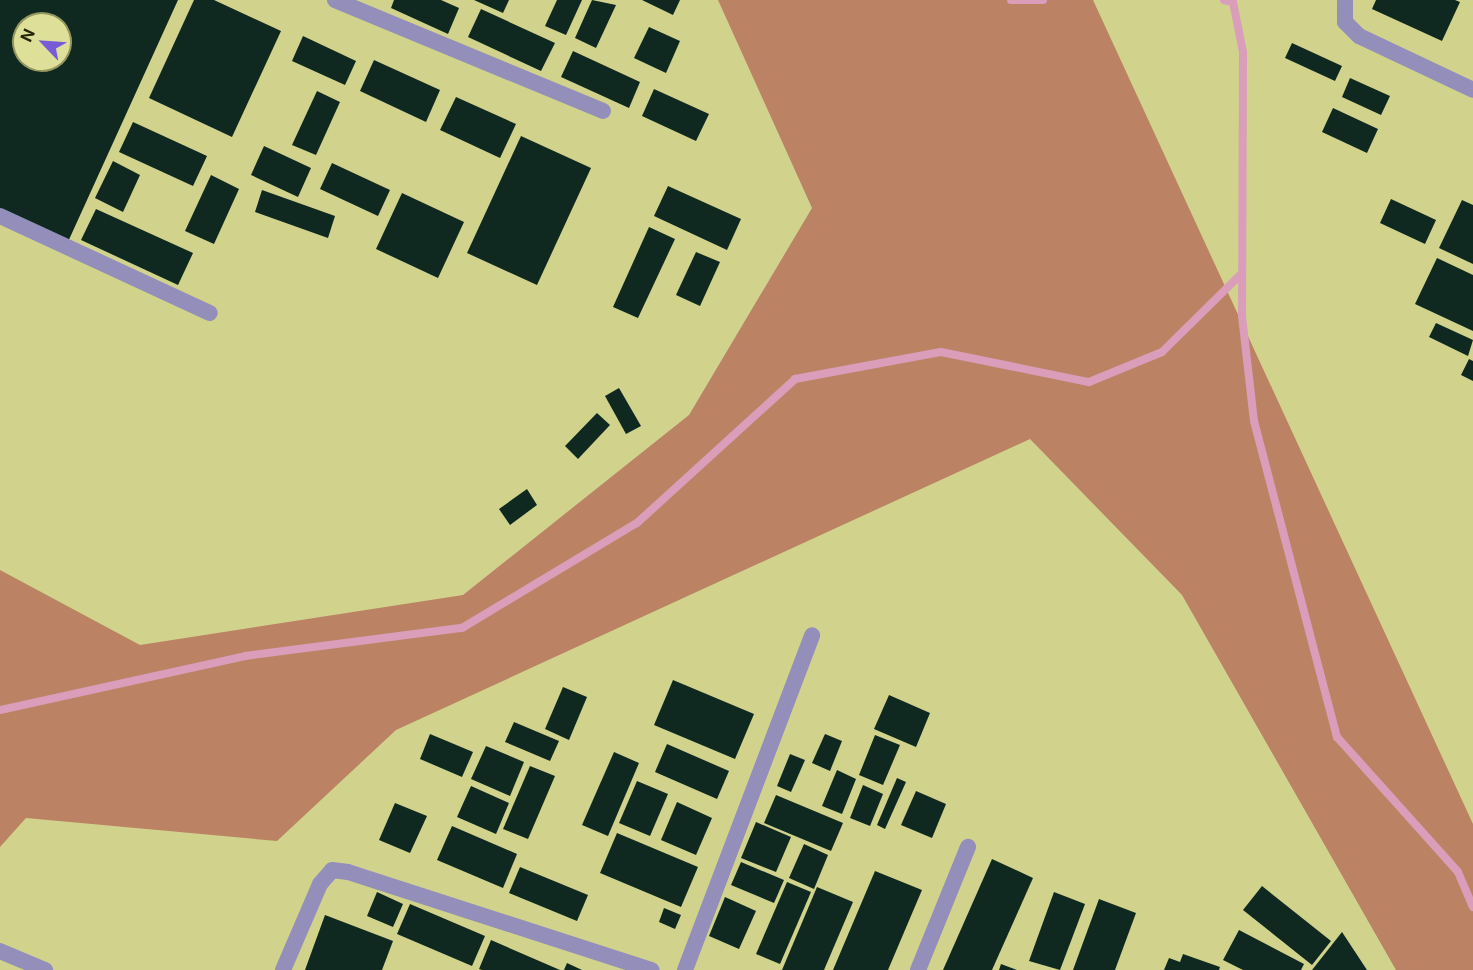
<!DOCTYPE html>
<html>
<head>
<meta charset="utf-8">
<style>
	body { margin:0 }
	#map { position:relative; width:1473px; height:970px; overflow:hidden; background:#d1d38d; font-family:Inter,sans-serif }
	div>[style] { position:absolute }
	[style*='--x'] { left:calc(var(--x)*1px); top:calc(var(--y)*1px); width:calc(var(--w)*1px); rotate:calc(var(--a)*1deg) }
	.forest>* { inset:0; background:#bb8364 }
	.stream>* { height:8px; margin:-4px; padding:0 4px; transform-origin:4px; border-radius:4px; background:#da9dba }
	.building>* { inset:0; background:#0f2921 }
	.minor>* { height:16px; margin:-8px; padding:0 8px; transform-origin:8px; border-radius:8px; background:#938eba }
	span { translate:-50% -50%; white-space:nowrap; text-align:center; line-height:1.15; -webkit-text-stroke:6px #dee099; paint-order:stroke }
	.north { position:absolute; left:12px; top:12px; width:60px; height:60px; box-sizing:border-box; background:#dee099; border:2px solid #94965f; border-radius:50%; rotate:295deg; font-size:16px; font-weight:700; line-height:24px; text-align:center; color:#252609 }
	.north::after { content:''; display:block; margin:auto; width:21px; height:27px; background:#785cd7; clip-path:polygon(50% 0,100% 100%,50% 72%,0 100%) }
</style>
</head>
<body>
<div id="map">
	<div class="forest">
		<div style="clip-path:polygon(718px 0,1093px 0,1473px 824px,1473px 970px,1396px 970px,1182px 595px,1030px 439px,396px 730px,277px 841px,26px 818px,0 847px,0 570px,140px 645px,463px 595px,689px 415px,812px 208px)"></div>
	</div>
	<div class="stream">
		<div style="--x:1011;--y:0;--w:32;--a:0"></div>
		<div style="--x:1224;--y:0;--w:9;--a:13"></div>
		<div style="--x:1233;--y:2;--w:51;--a:78.7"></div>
		<div style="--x:1243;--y:52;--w:264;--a:90.2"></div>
		<div style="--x:1242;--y:316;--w:106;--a:83.5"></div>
		<div style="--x:1254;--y:421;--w:327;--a:75.3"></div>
		<div style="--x:1337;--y:737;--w:181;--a:48.1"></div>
		<div style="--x:1458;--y:872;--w:38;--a:67"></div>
		<div style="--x:0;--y:710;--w:251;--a:-12.4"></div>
		<div style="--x:245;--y:656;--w:219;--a:-7.4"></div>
		<div style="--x:462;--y:628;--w:204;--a:-31"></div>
		<div style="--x:637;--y:523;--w:214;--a:-42.3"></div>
		<div style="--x:795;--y:379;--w:148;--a:-10.5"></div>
		<div style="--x:941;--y:352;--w:151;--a:11.5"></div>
		<div style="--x:1089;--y:382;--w:79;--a:-22.3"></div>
		<div style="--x:1162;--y:352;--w:111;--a:-44.6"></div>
	</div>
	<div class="building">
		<div style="clip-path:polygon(evenodd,0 0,178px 0,67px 244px,0 213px,0 0,24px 24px,60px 24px,60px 60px,24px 60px,24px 24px)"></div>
		<div style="clip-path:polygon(194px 0,214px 0,281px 31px,232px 137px,149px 98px)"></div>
		<div style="clip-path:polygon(394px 0,441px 0,459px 8px,448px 34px,391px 8px)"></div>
		<div style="clip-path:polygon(474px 0,509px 0,503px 13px)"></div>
		<div style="clip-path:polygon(557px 0,582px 0,566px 35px,545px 26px)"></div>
		<div style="clip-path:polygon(592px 0,616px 5px,596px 48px,575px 38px)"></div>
		<div style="clip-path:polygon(642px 0,680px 0,673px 15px)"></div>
		<div style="clip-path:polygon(1376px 0,1455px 0,1460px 2px,1442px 41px,1372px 9px)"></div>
		<div style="clip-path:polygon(481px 9px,555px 43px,541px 71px,468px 37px)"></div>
		<div style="clip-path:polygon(649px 27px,680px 41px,666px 73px,634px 58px)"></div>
		<div style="clip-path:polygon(303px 36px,356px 61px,345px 85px,292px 61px)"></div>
		<div style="clip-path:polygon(1292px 43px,1342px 66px,1335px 81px,1285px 58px)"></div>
		<div style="clip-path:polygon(573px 51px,640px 82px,629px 108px,561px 77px)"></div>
		<div style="clip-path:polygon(374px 60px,440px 90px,426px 122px,360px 91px)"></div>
		<div style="clip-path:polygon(1350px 78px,1390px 96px,1381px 115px,1342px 97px)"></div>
		<div style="clip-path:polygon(654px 89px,709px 114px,696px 141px,642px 116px)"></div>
		<div style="clip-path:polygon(317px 91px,340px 102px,316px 155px,292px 145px)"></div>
		<div style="clip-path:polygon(456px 97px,516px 124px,500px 158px,440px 130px)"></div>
		<div style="clip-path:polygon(1333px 108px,1378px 129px,1367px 153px,1322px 132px)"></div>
		<div style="clip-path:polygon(133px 122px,207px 156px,193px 186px,119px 152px)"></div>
		<div style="clip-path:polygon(521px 136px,591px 168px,537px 285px,467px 253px)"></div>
		<div style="clip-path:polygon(264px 146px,311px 168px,298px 197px,251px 175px)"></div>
		<div style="clip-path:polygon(113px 161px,140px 175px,123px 212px,95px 198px)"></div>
		<div style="clip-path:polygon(332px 163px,390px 190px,378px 216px,320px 189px)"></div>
		<div style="clip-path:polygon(211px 175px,239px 189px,214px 244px,185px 231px)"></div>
		<div style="clip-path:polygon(668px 186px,741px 219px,727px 250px,654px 216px)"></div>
		<div style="clip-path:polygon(262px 190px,335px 216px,328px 238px,255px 212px)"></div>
		<div style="clip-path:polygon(402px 193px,464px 222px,438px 278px,376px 249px)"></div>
		<div style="clip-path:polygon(1391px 199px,1436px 220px,1425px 244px,1380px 223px)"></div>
		<div style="clip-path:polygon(1462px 200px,1473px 205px,1473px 264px,1439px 248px)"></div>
		<div style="clip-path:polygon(96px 209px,193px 253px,178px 285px,81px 240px)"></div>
		<div style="clip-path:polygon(649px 227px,675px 239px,638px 318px,613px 307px)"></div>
		<div style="clip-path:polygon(696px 252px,720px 262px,700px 306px,676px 295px)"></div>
		<div style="clip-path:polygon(1437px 258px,1473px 275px,1473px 331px,1415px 304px)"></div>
		<div style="clip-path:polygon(1436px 323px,1473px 340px,1468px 356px,1429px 337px)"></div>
		<div style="clip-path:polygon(1469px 359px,1473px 361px,1473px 381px,1461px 375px)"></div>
		<div style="clip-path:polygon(619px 388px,641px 426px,626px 434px,605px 396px)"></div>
		<div style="clip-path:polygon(597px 413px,610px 425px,578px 459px,565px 446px)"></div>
		<div style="clip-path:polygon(527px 489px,537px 505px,510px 525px,499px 509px)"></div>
		<div style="clip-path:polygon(673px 680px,754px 714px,735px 759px,654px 725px)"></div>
		<div style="clip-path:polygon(563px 687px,587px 697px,569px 740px,545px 729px)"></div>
		<div style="clip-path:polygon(889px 695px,930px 713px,916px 747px,874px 729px)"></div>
		<div style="clip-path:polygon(514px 722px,559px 741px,550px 761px,505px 742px)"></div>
		<div style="clip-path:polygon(430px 734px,473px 752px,462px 777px,420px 759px)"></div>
		<div style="clip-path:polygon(825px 734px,842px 741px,830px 771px,812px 763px)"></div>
		<div style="clip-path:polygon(875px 735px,900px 745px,883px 785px,859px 775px)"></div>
		<div style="clip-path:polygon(667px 744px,729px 771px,717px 799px,655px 772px)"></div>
		<div style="clip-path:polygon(486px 746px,524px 762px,510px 796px,471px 779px)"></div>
		<div style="clip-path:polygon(614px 752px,639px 763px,608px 836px,582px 825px)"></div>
		<div style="clip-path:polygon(790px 754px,805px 760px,791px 792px,777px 786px)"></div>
		<div style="clip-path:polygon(530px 766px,555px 776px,528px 839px,503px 829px)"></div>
		<div style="clip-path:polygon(837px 770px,856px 779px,842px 814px,822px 806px)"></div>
		<div style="clip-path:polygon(897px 778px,906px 782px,885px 829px,877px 825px)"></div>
		<div style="clip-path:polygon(637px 781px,668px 794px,650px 836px,619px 823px)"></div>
		<div style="clip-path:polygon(863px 785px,883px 794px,870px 826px,850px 818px)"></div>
		<div style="clip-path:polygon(471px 786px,509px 803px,496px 834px,457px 817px)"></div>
		<div style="clip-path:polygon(916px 791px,946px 804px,932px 838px,901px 825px)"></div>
		<div style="clip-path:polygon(776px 795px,843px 823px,831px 851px,764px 823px)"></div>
		<div style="clip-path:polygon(677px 802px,712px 818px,696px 855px,661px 840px)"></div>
		<div style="clip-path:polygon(395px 803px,427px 816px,410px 853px,379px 840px)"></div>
		<div style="clip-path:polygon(756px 822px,791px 837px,776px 872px,741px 858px)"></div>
		<div style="clip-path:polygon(452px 826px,517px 854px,503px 888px,437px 860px)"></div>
		<div style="clip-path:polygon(617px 833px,698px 867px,681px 907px,600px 873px)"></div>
		<div style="clip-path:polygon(804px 844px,828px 855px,814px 889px,789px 878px)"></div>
		<div style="clip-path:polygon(992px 859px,1033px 878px,992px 970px,943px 970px)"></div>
		<div style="clip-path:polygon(741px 862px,784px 880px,774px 903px,731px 885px)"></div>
		<div style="clip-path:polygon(520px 867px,588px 895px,577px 921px,509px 893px)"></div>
		<div style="clip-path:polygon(875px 871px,922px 890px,888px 970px,833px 970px)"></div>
		<div style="clip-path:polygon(787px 882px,811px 892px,780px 964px,756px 954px)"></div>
		<div style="clip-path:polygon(1262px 886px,1331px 941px,1312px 965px,1243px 910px)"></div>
		<div style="clip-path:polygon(817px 887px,853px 902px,824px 970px,782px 970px)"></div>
		<div style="clip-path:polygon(377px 892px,403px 904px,393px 927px,367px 916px)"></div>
		<div style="clip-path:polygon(1054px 892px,1085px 904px,1060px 970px,1029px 961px)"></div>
		<div style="clip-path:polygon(725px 897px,756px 911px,739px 949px,709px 936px)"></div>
		<div style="clip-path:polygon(1099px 899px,1136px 913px,1115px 970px,1073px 970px)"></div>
		<div style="clip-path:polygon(410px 904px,485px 936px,472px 966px,397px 934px)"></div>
		<div style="clip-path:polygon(664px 908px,681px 915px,675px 929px,659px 922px)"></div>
		<div style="clip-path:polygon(325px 915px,393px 941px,382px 970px,305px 970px)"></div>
		<div style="clip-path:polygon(1239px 930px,1304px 964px,1301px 970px,1243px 970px,1223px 960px)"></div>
		<div style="clip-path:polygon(1342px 932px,1367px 970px,1312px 970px)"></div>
		<div style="clip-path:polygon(491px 940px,560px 970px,482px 970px,479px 969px)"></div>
		<div style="clip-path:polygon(1183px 954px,1220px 967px,1219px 970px,1164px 970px,1169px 958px,1180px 962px)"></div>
		<div style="clip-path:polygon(567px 963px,582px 970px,564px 970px)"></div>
		<div style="clip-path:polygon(1001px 964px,1017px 970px,999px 970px)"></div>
	</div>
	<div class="minor">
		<div style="--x:335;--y:0;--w:290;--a:22.5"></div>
		<div style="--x:1345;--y:0;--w:22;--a:90"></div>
		<div style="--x:1345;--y:22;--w:20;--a:45"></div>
		<div style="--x:1359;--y:36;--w:126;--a:25.3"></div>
		<div style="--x:0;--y:216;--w:231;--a:24.8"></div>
		<div style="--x:0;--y:951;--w:49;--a:22.9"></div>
		<div style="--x:283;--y:970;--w:94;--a:-66.7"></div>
		<div style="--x:320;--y:884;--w:18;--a:-49"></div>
		<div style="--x:332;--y:870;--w:16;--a:7"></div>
		<div style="--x:348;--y:872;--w:319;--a:17.9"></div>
		<div style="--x:685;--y:970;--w:358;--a:-69.2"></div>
		<div style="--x:918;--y:970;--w:133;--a:-67.9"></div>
	</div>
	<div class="north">N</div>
</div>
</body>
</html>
